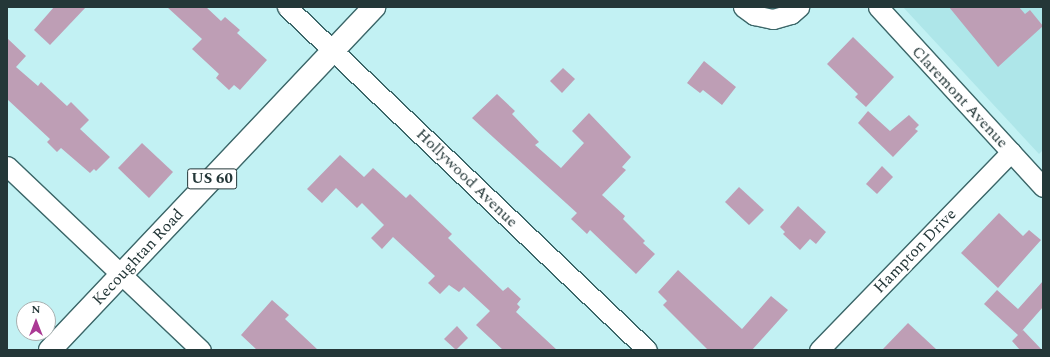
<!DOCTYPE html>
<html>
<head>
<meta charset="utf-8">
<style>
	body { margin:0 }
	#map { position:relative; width:1050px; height:357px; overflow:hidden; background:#c2f1f3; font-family:Spectral,serif }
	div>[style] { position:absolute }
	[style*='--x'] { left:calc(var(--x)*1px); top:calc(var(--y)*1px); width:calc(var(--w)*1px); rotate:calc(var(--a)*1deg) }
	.built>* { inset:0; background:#aee6e9 }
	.building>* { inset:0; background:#be9eb5 }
	.roads { filter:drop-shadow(1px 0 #3c6769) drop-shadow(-1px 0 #3c6769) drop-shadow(0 1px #3c6769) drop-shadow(0 -1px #3c6769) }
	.street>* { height:19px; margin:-9.5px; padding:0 9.5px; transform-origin:9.5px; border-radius:9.5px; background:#fff }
	.primary>* { height:22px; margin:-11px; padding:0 11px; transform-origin:11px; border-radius:11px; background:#fff }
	span { translate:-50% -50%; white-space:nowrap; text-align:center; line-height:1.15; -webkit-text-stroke:3.5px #fff; paint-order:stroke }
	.shield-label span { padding:1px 3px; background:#fff; border:1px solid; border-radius:3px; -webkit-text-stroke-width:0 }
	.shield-label { font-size:15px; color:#243738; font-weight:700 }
	.street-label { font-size:16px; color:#243738 }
	.frame { position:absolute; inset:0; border:8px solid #243738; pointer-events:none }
	.north { position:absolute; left:16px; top:301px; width:40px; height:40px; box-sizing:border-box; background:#fff; border:1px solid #a7afaf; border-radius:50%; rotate:0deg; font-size:11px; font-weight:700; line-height:16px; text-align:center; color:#243738 }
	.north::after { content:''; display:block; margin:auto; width:14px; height:18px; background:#ab3994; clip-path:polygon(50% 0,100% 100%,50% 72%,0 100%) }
</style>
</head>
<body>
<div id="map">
	<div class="built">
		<div style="clip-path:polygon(903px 7px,1043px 7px,1043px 150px,1039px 154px)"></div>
	</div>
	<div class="building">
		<div style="clip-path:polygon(54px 7px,86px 7px,50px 45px,34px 30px)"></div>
		<div style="clip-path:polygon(167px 7px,206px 7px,221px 21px,225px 17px,240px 30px,237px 33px,267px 60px,240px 90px,234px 85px,229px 90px,216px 78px,219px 74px,192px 49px,202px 39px)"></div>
		<div style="clip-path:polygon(949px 7px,1019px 7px,1025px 14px,1030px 10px,1043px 26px,998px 67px)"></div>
		<div style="clip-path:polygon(853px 37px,894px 77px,866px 107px,855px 97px,858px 94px,827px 64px)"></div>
		<div style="clip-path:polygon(7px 38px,26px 56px,16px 67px,38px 86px,41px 82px,67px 106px,71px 102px,89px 120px,80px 129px,110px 157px,96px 171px,94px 169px,90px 173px,61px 148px,57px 152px,47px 142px,50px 139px,7px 99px)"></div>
		<div style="clip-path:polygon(704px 61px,736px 87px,722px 105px,703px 90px,700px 93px,687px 83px)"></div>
		<div style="clip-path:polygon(563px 68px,575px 79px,562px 93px,550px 81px)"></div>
		<div style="clip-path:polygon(497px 94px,515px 111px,512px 114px,539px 142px,535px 145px,561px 168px,584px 143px,572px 131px,589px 113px,631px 157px,622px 167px,626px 170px,602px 195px,625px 216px,623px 219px,645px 241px,643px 243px,655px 254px,636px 274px,590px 230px,587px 234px,571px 219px,577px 213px,472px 118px)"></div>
		<div style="clip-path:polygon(868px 111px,890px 131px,909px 115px,919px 125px,915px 129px,918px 131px,893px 157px,858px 123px)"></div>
		<div style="clip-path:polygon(142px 143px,173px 172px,149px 198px,118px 168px)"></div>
		<div style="clip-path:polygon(340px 155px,364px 177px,373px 168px,406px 198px,410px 194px,452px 234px,448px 238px,503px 291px,508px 287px,521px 299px,517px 304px,520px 307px,516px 312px,557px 350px,503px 350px,476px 325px,490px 311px,464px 287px,459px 292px,449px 285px,440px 294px,428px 283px,435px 276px,393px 237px,382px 249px,371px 238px,384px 225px,362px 203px,357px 208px,336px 188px,322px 203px,307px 189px)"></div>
		<div style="clip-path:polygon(882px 166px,893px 177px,877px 194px,866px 184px)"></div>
		<div style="clip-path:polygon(739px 187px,764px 210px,749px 225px,725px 202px)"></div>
		<div style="clip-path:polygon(798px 206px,826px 232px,816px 244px,810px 239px,800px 250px,783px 234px,785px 232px,780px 227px)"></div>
		<div style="clip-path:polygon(999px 213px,1023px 236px,1029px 230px,1041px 240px,998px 288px,961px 253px)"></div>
		<div style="clip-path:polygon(678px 270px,742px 329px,771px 296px,788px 310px,752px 350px,708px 350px,663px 305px,667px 301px,658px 292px)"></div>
		<div style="clip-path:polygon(1043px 281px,1043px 307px,1021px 332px,1023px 330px,1042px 350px,1020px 350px,1012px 341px,1018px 335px,984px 304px,997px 290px,1018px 309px)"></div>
		<div style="clip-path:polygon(272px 300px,289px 315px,285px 319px,318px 350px,257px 350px,241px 335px)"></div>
		<div style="clip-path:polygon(908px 323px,937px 350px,882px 350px)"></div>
		<div style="clip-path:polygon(457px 326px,468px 338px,456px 350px,444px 339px)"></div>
	</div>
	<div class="roads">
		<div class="street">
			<div style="--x:287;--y:7;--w:497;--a:43.6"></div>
			<div style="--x:743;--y:7;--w:14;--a:36"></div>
			<div style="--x:754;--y:15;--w:19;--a:12"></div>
			<div style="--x:773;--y:19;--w:19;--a:-16"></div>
			<div style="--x:791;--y:14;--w:11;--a:-41"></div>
			<div style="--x:878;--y:7;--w:244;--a:47.5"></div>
			<div style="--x:7;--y:166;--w:267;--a:43.5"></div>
			<div style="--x:819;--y:350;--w:276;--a:-45.9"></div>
		</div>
		<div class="primary">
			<div style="--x:50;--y:350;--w:472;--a:-46.6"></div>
		</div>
	</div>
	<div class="shield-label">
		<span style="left:212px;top:179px">US 60</span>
	</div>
	<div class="street-label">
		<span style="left:960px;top:97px;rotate:47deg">Claremont Avenue</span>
		<span style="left:467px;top:178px;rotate:44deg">Hollywood Avenue</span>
		<span style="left:915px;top:251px;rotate:-46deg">Hampton Drive</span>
		<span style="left:138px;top:257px;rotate:-47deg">Kecoughtan Road</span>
	</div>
	<div class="frame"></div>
	<div class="north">N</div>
</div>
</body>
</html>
